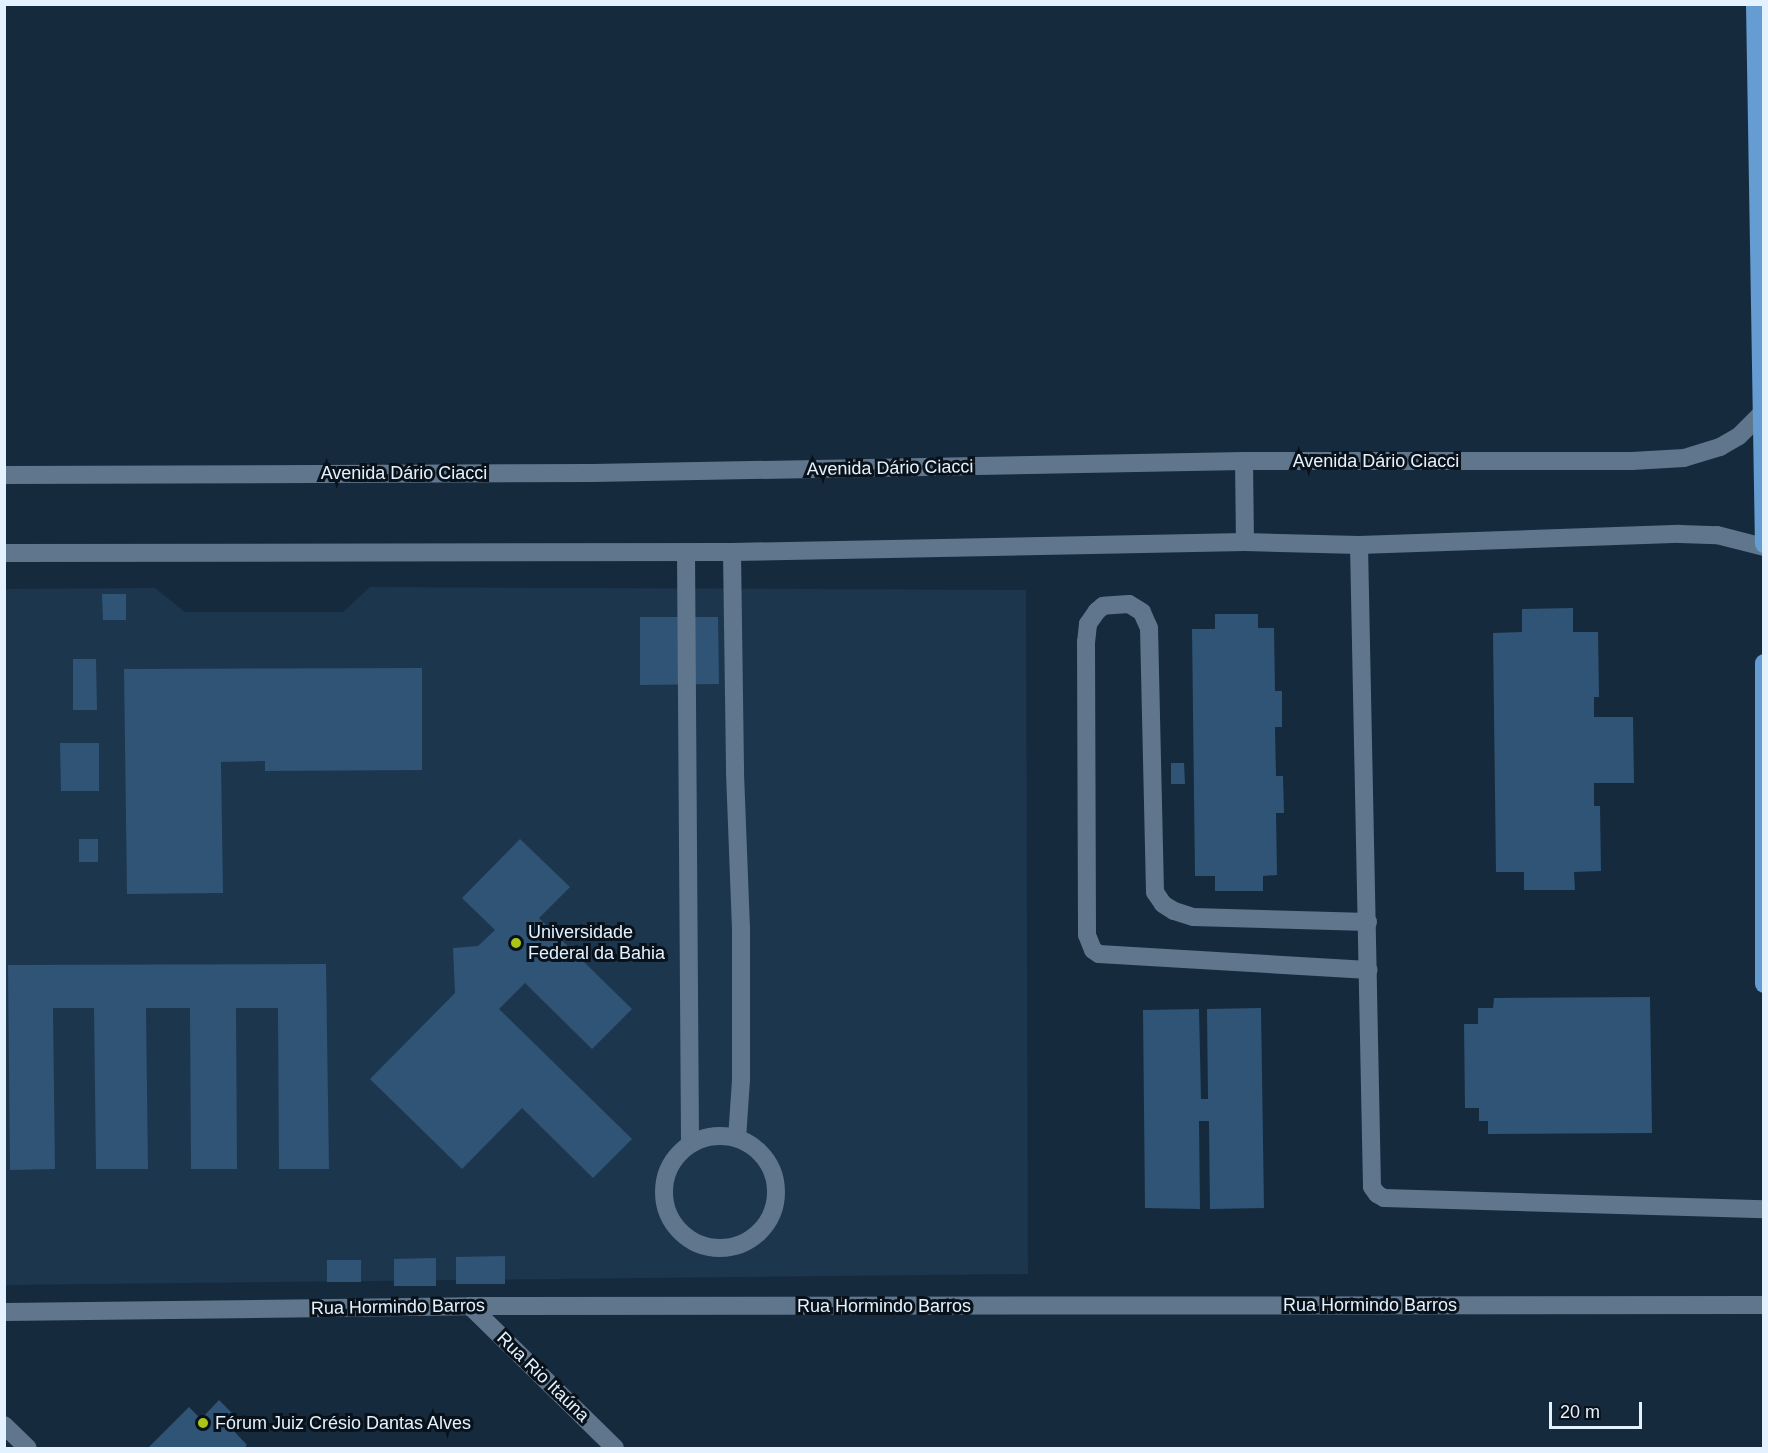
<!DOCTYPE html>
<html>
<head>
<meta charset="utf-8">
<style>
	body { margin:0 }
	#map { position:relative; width:1768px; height:1453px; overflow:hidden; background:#162a3d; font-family:Helvetica,sans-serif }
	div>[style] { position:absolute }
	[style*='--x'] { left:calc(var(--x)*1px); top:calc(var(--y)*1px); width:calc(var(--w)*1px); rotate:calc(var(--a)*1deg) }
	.built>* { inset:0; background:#1c364e }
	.building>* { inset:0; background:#305475 }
	.minor>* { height:18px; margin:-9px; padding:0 9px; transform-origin:9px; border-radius:9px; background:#5f768d }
	.minor>.ring { margin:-9px; padding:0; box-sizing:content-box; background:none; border:18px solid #5f768d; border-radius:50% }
	.major>* { height:18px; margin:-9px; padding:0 9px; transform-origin:9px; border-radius:9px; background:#659cd1 }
	.dots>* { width:16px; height:16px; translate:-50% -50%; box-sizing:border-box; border:3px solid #09121a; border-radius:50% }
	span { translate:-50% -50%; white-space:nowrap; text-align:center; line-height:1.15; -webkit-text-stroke:6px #09121a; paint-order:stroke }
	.street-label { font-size:18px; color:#e4f1fe }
	.poi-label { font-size:18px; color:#e4f1fe }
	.left { translate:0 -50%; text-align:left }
	.frame { position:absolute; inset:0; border:6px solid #e4f1fe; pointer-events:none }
	.scale { position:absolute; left:1549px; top:1402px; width:93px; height:27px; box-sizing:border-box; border:3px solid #e4f1fe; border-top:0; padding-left:8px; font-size:18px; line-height:21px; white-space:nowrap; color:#e4f1fe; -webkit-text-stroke:4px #09121a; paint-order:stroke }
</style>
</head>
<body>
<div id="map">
	<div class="built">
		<div style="clip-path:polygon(370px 587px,1026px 590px,1028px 1274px,5px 1285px,4px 589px,155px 588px,185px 612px,343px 612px)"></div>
	</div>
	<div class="building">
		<div style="clip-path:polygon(102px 594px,126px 594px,126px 620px,103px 620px)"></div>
		<div style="clip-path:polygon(1573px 608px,1573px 632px,1598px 632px,1599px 697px,1594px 697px,1594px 717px,1633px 717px,1634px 783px,1594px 783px,1594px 806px,1600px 806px,1601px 871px,1574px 872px,1575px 890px,1524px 890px,1524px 872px,1496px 872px,1493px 633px,1522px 632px,1522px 609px)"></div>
		<div style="clip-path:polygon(1215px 614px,1258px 614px,1258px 628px,1274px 628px,1275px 691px,1282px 691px,1282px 727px,1275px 727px,1276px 776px,1283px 776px,1284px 813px,1276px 813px,1277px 875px,1263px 876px,1263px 891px,1215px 891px,1215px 876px,1195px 876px,1192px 629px,1215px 629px)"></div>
		<div style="clip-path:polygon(640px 617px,718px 617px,719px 684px,640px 685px)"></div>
		<div style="clip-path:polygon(73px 659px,96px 659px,97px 710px,73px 710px)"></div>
		<div style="clip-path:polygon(422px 668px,422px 770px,265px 771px,265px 761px,221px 762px,223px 893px,127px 894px,124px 669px)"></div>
		<div style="clip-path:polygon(60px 743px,99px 743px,99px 791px,61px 791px)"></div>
		<div style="clip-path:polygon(1171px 763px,1184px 763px,1185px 784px,1171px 784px)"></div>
		<div style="clip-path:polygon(79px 839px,98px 839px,98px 862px,79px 862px)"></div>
		<div style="clip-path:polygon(520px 839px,570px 887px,539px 918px,632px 1009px,592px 1049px,525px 983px,499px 1009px,632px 1139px,593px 1178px,522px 1108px,462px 1169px,370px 1079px,455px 993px,453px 948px,478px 946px,495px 930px,462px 898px)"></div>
		<div style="clip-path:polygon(326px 964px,329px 1169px,279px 1169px,278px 1008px,236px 1008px,237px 1169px,191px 1169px,190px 1008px,146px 1008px,148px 1169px,96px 1169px,94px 1008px,53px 1008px,55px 1169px,10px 1170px,8px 965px)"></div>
		<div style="clip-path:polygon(1650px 997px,1652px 1133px,1488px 1134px,1488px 1121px,1479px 1121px,1479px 1108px,1465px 1108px,1464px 1024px,1478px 1024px,1478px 1008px,1493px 1008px,1494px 998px)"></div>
		<div style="clip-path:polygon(1261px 1008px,1264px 1208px,1210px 1209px,1209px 1121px,1199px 1121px,1200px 1209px,1145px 1208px,1143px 1010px,1199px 1009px,1201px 1099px,1208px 1099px,1207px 1009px)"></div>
		<div style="clip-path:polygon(505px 1256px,505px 1284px,456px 1284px,456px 1257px)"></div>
		<div style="clip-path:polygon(436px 1258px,436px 1286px,394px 1286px,394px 1259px)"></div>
		<div style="clip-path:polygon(327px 1260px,361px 1260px,361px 1282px,327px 1282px)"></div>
		<div style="clip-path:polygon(219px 1400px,238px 1419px,230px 1427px,247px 1445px,244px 1448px,148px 1448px,189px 1407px,201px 1419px)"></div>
	</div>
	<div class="minor">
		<div style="--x:1244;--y:461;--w:81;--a:89.3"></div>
		<div style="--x:4;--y:475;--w:588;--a:-0.19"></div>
		<div style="--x:592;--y:473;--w:652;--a:-1.05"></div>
		<div style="--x:1244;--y:461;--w:388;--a:0"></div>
		<div style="--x:1632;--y:461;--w:52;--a:-3.3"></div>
		<div style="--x:1684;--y:458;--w:38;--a:-17"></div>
		<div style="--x:1720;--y:447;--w:22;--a:-30"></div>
		<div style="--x:1739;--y:436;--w:31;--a:-45"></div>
		<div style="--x:1359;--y:545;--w:642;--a:88.84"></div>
		<div style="--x:1372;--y:1187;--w:9;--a:54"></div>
		<div style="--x:1377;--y:1194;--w:8;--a:30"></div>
		<div style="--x:1384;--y:1198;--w:380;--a:1.7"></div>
		<div style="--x:686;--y:552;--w:591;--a:89.61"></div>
		<div style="--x:732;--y:552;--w:221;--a:89.2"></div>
		<div style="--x:735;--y:773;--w:154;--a:87.8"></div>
		<div style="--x:741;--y:927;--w:153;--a:90"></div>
		<div style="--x:741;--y:1080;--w:58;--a:93.9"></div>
		<div style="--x:4;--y:553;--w:728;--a:-0.08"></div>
		<div style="--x:732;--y:552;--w:513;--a:-1.12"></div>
		<div style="--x:1245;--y:542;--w:114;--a:1.5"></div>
		<div style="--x:1359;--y:545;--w:321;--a:-2"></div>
		<div style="--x:1680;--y:534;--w:37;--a:2"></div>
		<div style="--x:1717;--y:535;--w:49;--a:14.3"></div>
		<div style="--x:1368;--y:922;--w:175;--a:-178.4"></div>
		<div style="--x:1193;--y:917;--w:20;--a:-162"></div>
		<div style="--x:1174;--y:911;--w:13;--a:-148"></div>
		<div style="--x:1163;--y:904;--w:14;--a:-124"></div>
		<div style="--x:1155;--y:892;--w:264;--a:-91.3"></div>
		<div style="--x:1149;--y:628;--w:17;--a:-114"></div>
		<div style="--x:1142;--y:612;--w:15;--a:-148"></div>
		<div style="--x:1129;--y:604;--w:26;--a:176"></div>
		<div style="--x:1103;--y:606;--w:8;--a:140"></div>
		<div style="--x:1097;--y:611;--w:16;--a:125"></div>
		<div style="--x:1088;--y:624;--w:18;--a:96"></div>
		<div style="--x:1086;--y:642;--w:293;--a:89.8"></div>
		<div style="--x:1087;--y:935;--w:16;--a:68"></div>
		<div style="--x:1093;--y:950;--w:7;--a:34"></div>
		<div style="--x:1099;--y:954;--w:270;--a:3.4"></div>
		<div class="ring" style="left:664px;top:1136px;width:94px;height:94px"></div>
		<div style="--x:470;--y:1306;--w:203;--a:44.4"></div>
		<div style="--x:4;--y:1312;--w:466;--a:-0.7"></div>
		<div style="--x:470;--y:1306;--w:1294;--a:-0.04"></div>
		<div style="--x:4;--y:1425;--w:33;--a:44"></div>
	</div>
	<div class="major">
		<div style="--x:1755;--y:4;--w:540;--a:89.05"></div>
		<div style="--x:1764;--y:663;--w:321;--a:90"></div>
	</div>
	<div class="dots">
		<div style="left:516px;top:943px;background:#aac718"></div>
		<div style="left:203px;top:1423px;background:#aac718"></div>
	</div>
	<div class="street-label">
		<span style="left:1376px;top:461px">Avenida Dário Ciacci</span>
		<span style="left:890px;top:468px;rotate:-1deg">Avenida Dário Ciacci</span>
		<span style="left:404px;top:473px">Avenida Dário Ciacci</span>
		<span style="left:1370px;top:1305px">Rua Hormindo Barros</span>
		<span style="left:884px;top:1306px">Rua Hormindo Barros</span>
		<span style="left:398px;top:1307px;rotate:-1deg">Rua Hormindo Barros</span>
		<span style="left:543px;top:1377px;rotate:44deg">Rua Rio Itaúna</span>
	</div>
	<div class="poi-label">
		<span class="left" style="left:528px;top:943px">Universidade<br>Federal da Bahia</span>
		<span class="left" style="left:215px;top:1423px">Fórum Juiz Crésio Dantas Alves</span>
	</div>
	<div class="frame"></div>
	<div class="scale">20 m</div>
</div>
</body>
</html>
